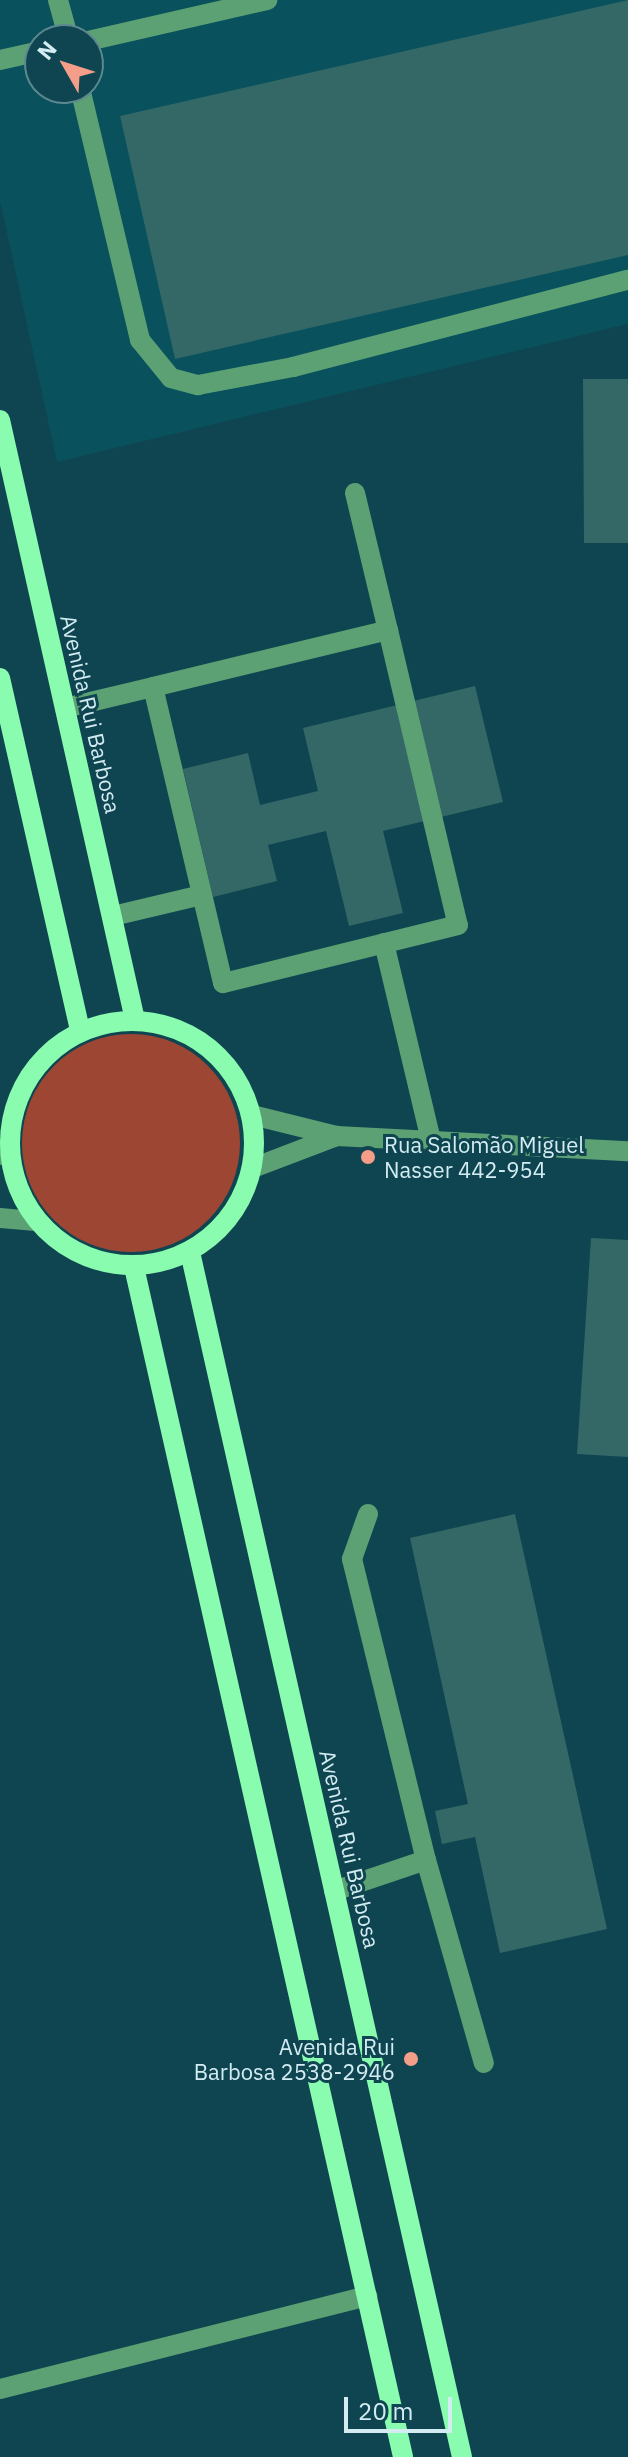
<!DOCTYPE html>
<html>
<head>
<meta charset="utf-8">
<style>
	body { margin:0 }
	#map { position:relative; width:628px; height:2457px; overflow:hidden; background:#0f4550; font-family:"IBM Plex Sans",sans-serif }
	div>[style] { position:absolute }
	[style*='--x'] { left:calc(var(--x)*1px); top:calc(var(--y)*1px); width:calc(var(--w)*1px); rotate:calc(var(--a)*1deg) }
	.built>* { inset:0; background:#08515d }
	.green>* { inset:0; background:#9e4634 }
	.round { border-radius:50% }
	.building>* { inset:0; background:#336867 }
	.minor>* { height:20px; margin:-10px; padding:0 10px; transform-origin:10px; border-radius:10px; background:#5ca173 }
	.major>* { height:20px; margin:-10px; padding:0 10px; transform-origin:10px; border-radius:10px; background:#89fcb0 }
	.major>.ring { margin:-10px; padding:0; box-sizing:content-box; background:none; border:20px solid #89fcb0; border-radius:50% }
	.dots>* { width:22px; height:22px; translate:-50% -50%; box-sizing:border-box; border:4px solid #0f4550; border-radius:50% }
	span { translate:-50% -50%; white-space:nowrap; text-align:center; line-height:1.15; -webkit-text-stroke:6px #0f4550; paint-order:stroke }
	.street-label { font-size:22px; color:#d2ecf2 }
	.poi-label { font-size:22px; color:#d2ecf2 }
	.left { translate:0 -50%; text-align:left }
	.right { translate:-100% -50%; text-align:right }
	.north { position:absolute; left:24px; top:24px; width:80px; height:80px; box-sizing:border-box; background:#0f4550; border:2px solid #5d8891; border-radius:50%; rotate:309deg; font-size:22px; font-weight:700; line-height:32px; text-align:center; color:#d2ecf2 }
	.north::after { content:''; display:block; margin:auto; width:28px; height:36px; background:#f49e8a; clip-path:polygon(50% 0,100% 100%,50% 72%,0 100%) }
	.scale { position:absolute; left:344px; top:2397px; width:108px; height:36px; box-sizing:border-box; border:4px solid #d2ecf2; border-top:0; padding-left:10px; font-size:24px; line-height:28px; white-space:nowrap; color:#d2ecf2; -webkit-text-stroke:6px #0f4550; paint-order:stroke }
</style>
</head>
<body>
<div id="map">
	<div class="built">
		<div style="clip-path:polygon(evenodd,0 0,628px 0,628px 324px,57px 462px,0 201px,0 0,40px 40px,88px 40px,88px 88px,40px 88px,40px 40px)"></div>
	</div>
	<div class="green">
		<div class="round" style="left:22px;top:1034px;width:218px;height:218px"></div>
	</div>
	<div class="building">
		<div style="clip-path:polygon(628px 0,628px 255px,175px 359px,120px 116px)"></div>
		<div style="clip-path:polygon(583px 379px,628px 379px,628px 543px,584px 543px)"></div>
		<div style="clip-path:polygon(475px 686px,503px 802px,383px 831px,403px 913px,349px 926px,326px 831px,268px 845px,277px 881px,213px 897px,183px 769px,248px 753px,260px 805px,318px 791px,303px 728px)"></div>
		<div style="clip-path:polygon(591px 1238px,628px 1240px,628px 1457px,577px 1454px)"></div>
		<div style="clip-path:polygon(515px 1514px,607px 1929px,500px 1953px,475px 1837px,442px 1844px,435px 1811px,468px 1804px,410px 1538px)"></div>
	</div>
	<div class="minor">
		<div style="--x:58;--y:0;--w:41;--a:74.6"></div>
		<div style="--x:88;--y:41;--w:184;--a:-12.9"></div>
		<div style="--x:0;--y:60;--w:41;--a:-12.7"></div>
		<div style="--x:80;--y:88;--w:259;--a:76.6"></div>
		<div style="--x:140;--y:340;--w:49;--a:50.8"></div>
		<div style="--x:171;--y:378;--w:28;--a:15"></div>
		<div style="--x:198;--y:385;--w:97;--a:-10.7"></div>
		<div style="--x:293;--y:367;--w:346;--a:-14.6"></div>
		<div style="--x:355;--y:493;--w:141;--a:76.5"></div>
		<div style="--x:388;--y:630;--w:303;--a:76.7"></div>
		<div style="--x:458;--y:925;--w:242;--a:166.1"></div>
		<div style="--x:223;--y:983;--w:304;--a:-103.3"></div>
		<div style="--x:153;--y:687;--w:242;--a:-13.6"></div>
		<div style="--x:65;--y:708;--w:90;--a:-13.4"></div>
		<div style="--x:113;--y:916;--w:91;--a:-13.3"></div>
		<div style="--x:384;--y:943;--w:203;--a:76.6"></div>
		<div style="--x:252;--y:1115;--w:88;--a:13.9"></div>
		<div style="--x:337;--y:1136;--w:291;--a:3"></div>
		<div style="--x:0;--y:1155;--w:13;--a:-48"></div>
		<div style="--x:253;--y:1168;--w:90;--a:-20.9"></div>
		<div style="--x:0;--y:1218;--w:36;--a:5"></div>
		<div style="--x:368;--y:1514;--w:48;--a:109.6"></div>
		<div style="--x:352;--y:1559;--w:310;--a:76.2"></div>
		<div style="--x:334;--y:1891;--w:97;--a:-18.6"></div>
		<div style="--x:426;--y:1860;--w:211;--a:74.1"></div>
		<div style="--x:0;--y:2389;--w:379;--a:-14.2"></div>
	</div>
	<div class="major">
		<div style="--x:0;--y:420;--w:615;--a:77.32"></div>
		<div style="--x:0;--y:678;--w:361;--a:77.2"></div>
		<div class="ring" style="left:10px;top:1021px;width:224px;height:224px"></div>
		<div style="--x:190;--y:1252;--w:1235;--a:77.28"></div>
		<div style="--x:134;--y:1267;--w:1220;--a:77.26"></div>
	</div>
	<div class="dots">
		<div style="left:368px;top:1157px;background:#f49e8a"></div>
		<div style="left:411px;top:2059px;background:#f49e8a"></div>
	</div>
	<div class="street-label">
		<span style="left:91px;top:714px;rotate:77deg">Avenida Rui Barbosa</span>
		<span style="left:350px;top:1849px;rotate:77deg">Avenida Rui Barbosa</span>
	</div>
	<div class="poi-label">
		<span class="left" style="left:384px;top:1157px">Rua Salomão Miguel<br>Nasser 442-954</span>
		<span class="right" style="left:395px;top:2059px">Avenida Rui<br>Barbosa 2538-2946</span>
	</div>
	<div class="north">N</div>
	<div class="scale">20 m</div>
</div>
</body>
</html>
